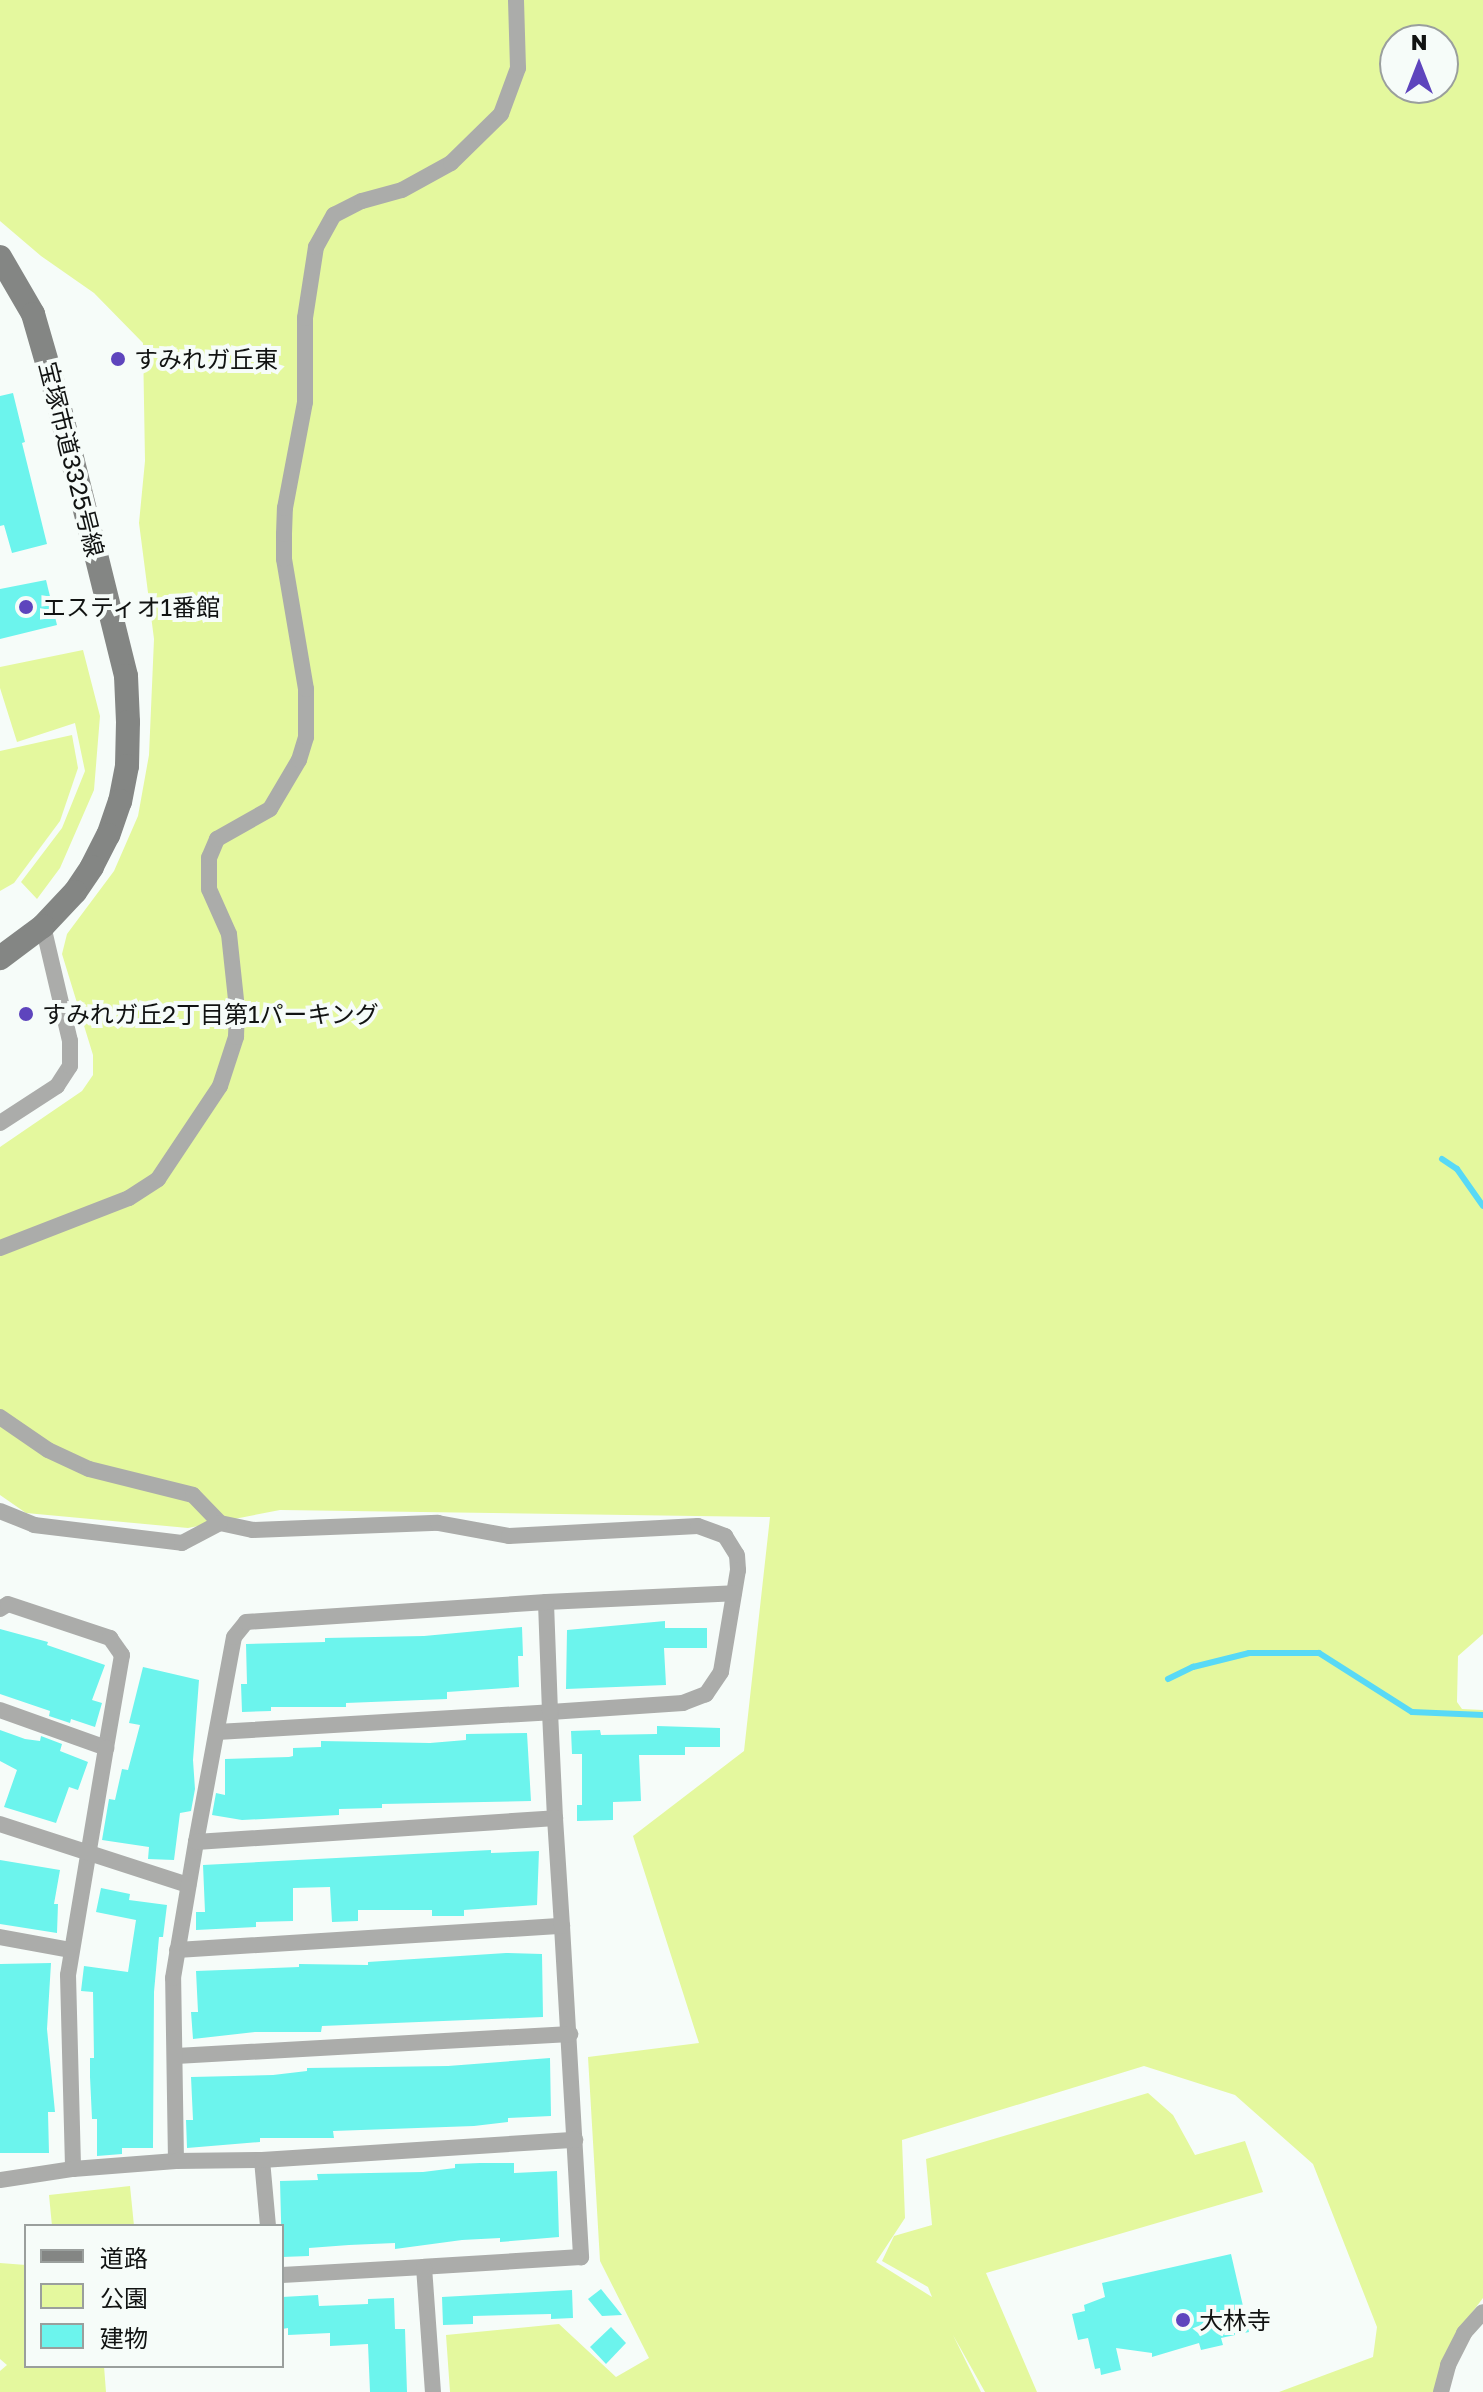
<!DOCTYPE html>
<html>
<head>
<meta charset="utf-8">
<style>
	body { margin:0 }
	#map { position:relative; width:1483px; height:2392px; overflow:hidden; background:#f6fcf9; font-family:"Golos Text","Noto Sans JP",sans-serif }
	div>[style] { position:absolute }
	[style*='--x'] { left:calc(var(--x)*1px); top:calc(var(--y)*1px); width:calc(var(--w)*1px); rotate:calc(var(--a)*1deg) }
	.green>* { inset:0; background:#e4f89e }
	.stream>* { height:6px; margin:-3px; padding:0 3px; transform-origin:3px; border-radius:3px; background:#58d9f6 }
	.building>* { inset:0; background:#6cf4ed }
	.street>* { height:16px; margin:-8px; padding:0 8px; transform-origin:8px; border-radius:8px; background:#abacaa }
	.secondary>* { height:24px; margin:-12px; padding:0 12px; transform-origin:12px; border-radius:12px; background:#848684 }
	.dots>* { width:22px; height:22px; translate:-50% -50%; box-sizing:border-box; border:4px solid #f6fcf9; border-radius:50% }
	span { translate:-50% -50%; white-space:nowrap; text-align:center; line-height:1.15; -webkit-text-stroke:8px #f6fcf9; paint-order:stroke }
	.poi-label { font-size:24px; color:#111312 }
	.left { translate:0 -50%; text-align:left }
	.street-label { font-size:24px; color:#111312 }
	.legend { position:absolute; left:24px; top:2224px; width:260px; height:144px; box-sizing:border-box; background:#f6fcf9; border:2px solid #9a9f9d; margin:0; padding:10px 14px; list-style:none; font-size:24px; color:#111312 }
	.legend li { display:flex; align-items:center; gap:16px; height:40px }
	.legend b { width:40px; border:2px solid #9a9f9d }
	.north { position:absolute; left:1379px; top:24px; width:80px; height:80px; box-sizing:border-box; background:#f6fcf9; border:2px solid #9a9f9d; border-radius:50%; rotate:0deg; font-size:22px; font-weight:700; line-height:32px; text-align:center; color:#111312 }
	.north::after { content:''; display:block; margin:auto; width:28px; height:36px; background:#5e45bd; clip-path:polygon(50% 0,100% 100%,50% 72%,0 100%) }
</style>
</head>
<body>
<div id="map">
	<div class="green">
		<div style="clip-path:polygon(evenodd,0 0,1483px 0,1483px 1634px,1458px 1656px,1457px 1702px,1462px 1709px,1483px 1710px,1483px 2298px,1454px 2336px,1436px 2392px,1279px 2392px,1373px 2357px,1377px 2327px,1313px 2164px,1235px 2095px,1144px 2066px,902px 2140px,905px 2218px,876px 2262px,932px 2297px,928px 2287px,882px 2261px,894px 2236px,932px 2225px,926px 2159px,1148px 2093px,1173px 2115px,1195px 2155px,1245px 2141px,1263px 2192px,986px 2273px,1037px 2392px,985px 2392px,953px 2335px,981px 2392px,450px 2392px,446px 2335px,559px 2324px,616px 2377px,649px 2358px,600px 2261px,588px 2057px,699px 2043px,633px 1836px,744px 1751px,770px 1517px,280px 1510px,188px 1528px,26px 1513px,0 1495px,0 1147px,82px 1091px,93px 1075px,93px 1055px,62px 954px,67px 934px,114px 871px,138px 816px,149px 755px,154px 639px,139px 523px,145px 461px,143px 343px,94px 293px,41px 256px,0 221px,0 0,1395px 40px,1443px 40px,1443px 88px,1395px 88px,1395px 40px)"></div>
		<div style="clip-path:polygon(83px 650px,100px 716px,94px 790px,60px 868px,37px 899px,21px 882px,62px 828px,85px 771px,75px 723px,17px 742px,0 688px,0 667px)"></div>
		<div style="clip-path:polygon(72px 735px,78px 768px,60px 821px,14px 883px,0 891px,0 751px)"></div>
		<div style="clip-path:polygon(130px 2186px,134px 2226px,52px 2226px,49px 2195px)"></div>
		<div style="clip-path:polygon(0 2263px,26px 2265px,26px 2366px,104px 2366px,106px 2392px,0 2392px,0 2371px,7px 2365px,0 2359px)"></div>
	</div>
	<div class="stream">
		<div style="--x:1442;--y:1159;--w:18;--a:34"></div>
		<div style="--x:1457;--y:1169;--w:45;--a:54.9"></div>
		<div style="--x:1168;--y:1679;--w:28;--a:-26"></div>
		<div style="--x:1193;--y:1667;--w:58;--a:-14"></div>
		<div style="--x:1249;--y:1653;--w:70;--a:0"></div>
		<div style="--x:1319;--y:1653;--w:110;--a:32.4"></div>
		<div style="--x:1412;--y:1712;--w:71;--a:2.4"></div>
	</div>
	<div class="building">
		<div style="clip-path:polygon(13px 393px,25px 442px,22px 443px,47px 544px,12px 553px,4px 525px,0 526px,0 396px)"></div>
		<div style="clip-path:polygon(46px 580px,57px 625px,0 639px,0 589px)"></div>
		<div style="clip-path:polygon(665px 1621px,665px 1628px,707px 1628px,707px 1648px,664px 1648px,666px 1685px,566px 1689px,567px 1630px)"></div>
		<div style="clip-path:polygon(522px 1627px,523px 1656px,518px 1656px,519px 1687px,447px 1692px,447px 1699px,346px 1703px,346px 1707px,271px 1707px,271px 1711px,242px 1712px,241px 1684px,247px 1684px,246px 1644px,325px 1642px,325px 1638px,424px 1636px)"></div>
		<div style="clip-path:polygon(0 1629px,48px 1642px,47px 1645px,105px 1665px,92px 1700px,102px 1703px,95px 1727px,71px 1719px,70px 1723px,49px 1716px,50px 1711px,0 1694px)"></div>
		<div style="clip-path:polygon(143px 1667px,199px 1680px,193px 1760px,195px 1789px,191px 1811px,180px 1813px,174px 1860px,148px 1859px,149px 1847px,102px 1840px,109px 1799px,115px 1800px,122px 1769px,128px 1770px,140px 1725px,129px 1723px)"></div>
		<div style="clip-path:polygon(657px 1726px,720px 1728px,720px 1747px,685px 1747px,685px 1755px,639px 1755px,641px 1801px,613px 1802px,613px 1820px,577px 1821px,577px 1805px,582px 1805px,582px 1754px,572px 1754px,571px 1731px,600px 1730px,601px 1735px,657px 1734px)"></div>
		<div style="clip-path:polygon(0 1730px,25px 1739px,40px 1741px,41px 1736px,62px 1744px,60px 1751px,88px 1762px,78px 1790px,69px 1787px,56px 1823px,4px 1807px,17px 1770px,0 1761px)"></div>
		<div style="clip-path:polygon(527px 1733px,531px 1801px,382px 1804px,382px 1808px,339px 1809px,339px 1815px,242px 1820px,212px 1815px,216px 1793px,225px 1795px,225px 1759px,289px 1757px,293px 1756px,293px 1748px,321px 1747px,321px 1741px,430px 1743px,466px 1740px,466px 1734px)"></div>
		<div style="clip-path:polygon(491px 1850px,491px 1853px,539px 1851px,537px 1905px,464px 1910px,464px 1916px,432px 1916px,432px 1910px,358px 1910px,358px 1921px,332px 1922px,330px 1887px,293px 1888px,293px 1921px,256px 1922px,256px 1927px,196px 1930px,196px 1912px,205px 1912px,203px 1865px)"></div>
		<div style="clip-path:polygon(0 1860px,60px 1870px,54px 1904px,58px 1904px,57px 1933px,0 1924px)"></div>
		<div style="clip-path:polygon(101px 1888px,130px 1894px,129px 1900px,167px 1905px,163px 1937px,159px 1937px,154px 1992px,153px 2148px,122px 2148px,122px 2154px,97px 2156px,97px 2119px,92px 2119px,90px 2077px,90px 2058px,94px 2058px,93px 1992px,81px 1991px,84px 1966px,128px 1972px,136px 1920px,96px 1912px)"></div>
		<div style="clip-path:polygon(506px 1953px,542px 1954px,543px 2017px,322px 2026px,321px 2032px,255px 2032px,193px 2039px,191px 2012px,198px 2012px,196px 1971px,299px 1967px,299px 1964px,368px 1965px,368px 1962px)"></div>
		<div style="clip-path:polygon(51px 1963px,47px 2029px,55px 2112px,48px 2112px,49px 2153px,0 2153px,0 1964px)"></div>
		<div style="clip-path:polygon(550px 2058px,551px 2116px,508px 2118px,508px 2122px,474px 2126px,333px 2131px,334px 2138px,260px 2138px,260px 2142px,187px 2148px,186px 2120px,193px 2120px,191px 2077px,273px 2075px,307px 2071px,307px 2068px,448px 2066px)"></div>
		<div style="clip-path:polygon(480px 2163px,514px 2163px,514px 2173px,557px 2171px,559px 2237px,500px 2242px,500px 2238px,462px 2240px,395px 2249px,395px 2243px,349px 2245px,309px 2248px,309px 2256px,282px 2257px,280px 2181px,318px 2180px,317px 2174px,423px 2172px,455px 2168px,455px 2164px)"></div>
		<div style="clip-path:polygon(1231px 2254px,1249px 2332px,1221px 2338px,1223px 2345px,1201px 2350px,1199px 2343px,1152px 2357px,1152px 2353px,1116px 2348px,1121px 2370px,1101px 2375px,1100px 2368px,1095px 2369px,1088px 2338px,1078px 2340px,1072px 2314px,1085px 2311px,1084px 2305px,1105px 2297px,1102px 2283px)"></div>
		<div style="clip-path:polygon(601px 2289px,622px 2315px,602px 2316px,588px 2299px)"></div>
		<div style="clip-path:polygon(572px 2290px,573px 2318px,551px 2319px,551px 2314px,473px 2316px,473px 2324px,443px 2325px,442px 2297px)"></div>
		<div style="clip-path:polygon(318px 2295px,319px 2306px,368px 2304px,368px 2299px,394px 2298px,395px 2329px,405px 2329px,407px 2392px,370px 2392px,368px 2344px,330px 2346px,330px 2333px,288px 2335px,288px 2328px,282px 2329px,282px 2297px)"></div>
		<div style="clip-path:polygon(611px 2327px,626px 2343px,606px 2364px,590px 2347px)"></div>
	</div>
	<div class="street">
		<div style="--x:0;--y:1123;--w:68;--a:-33"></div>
		<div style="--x:57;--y:1086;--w:24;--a:-57"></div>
		<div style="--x:70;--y:1066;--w:25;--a:-90"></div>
		<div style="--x:70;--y:1041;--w:118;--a:-103.2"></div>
		<div style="--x:0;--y:1248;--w:138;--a:-21.2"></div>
		<div style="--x:129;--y:1198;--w:35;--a:-33"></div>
		<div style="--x:158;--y:1179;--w:112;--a:-56.3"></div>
		<div style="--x:220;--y:1086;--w:52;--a:-71.9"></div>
		<div style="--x:236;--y:1037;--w:28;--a:-88"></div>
		<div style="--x:237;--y:1009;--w:75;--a:-96.1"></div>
		<div style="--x:229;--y:934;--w:49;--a:-114"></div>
		<div style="--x:209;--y:889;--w:31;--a:-90"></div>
		<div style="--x:209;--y:858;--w:21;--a:-67"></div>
		<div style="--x:217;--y:839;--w:61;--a:-29.5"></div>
		<div style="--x:270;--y:809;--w:57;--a:-59.4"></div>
		<div style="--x:299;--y:760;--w:24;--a:-73"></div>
		<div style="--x:306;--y:737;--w:48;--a:-90"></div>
		<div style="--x:306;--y:689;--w:132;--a:-99.6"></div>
		<div style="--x:284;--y:559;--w:25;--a:-90"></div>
		<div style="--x:284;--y:534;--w:26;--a:-88"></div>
		<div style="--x:285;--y:508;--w:108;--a:-79.3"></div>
		<div style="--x:305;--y:402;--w:84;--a:-90"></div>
		<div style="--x:305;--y:318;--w:72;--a:-81.2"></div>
		<div style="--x:316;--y:247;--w:37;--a:-61"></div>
		<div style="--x:334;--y:215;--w:31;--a:-27"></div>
		<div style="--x:362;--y:201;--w:41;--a:-15.4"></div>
		<div style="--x:402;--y:190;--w:56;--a:-28.9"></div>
		<div style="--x:451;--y:163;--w:70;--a:-44.4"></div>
		<div style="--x:501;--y:114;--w:49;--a:-69.7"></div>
		<div style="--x:518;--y:68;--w:68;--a:-91.7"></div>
		<div style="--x:0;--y:1417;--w:58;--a:34.5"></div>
		<div style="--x:48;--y:1450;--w:45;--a:24.9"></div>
		<div style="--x:89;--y:1469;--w:107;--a:14"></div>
		<div style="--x:193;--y:1495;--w:39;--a:46"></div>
		<div style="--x:220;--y:1523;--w:33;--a:12"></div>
		<div style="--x:252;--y:1530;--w:186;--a:-2.2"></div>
		<div style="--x:438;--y:1523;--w:72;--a:10.4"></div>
		<div style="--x:509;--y:1536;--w:189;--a:-3"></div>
		<div style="--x:698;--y:1526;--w:29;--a:20"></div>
		<div style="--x:725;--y:1536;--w:22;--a:58"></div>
		<div style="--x:737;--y:1555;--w:15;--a:86"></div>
		<div style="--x:738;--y:1570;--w:103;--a:99.5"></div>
		<div style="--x:721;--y:1672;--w:27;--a:124"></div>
		<div style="--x:706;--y:1694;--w:25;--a:159"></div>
		<div style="--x:683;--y:1703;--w:133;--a:176.1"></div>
		<div style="--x:550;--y:1712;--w:106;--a:87.3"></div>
		<div style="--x:0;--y:1511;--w:37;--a:22"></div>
		<div style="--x:34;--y:1525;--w:149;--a:6.9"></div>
		<div style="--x:182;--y:1543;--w:43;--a:-27.8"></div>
		<div style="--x:0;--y:1609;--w:9;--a:-32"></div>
		<div style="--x:8;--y:1604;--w:108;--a:18.4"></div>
		<div style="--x:110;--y:1638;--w:21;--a:55"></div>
		<div style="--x:122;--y:1655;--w:94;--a:99.8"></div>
		<div style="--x:0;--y:1710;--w:113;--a:19.7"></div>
		<div style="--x:106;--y:1748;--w:230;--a:99.5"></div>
		<div style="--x:68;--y:1975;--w:194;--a:88.5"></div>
		<div style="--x:217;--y:1732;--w:334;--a:-3.4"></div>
		<div style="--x:550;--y:1712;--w:110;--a:-92.1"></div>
		<div style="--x:546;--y:1602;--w:188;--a:-2.7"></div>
		<div style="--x:0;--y:1824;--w:198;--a:18"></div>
		<div style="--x:196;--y:1842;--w:208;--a:-79.5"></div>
		<div style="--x:234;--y:1637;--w:19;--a:-51"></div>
		<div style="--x:246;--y:1622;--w:301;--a:-3.8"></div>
		<div style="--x:0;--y:1937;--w:71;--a:10.5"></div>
		<div style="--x:177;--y:1950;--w:386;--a:-3.6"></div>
		<div style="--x:562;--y:1926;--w:332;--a:86.7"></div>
		<div style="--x:581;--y:2257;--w:157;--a:176.4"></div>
		<div style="--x:176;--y:2056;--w:395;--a:-3.2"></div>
		<div style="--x:262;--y:2160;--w:66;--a:84.8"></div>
		<div style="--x:176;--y:2161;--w:183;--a:-90.9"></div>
		<div style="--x:173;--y:1978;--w:138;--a:-80.4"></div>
		<div style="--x:196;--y:1842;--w:360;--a:-3.8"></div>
		<div style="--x:555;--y:1818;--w:108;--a:86.3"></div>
		<div style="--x:0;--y:2180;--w:74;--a:-8.6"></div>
		<div style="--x:73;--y:2169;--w:103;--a:-4.4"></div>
		<div style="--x:176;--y:2161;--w:86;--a:-0.7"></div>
		<div style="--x:262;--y:2160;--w:314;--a:-3.7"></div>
		<div style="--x:282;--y:2275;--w:142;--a:-3.2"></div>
		<div style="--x:424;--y:2267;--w:125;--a:85.9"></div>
		<div style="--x:1441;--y:2392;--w:28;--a:-75"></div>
		<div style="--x:1448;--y:2365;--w:36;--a:-63"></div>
		<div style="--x:1464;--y:2333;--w:28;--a:-48"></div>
	</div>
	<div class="secondary">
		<div style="--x:0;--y:257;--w:66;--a:59.9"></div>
		<div style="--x:33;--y:314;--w:86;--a:73.9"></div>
		<div style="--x:57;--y:397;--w:287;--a:76.1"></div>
		<div style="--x:126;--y:676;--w:46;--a:87.5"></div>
		<div style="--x:128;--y:722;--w:44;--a:91.3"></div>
		<div style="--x:127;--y:766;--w:36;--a:101"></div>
		<div style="--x:120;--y:801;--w:36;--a:109"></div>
		<div style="--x:108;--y:835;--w:36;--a:117"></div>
		<div style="--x:92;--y:867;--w:30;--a:124"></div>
		<div style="--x:75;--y:892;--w:47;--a:133.3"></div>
		<div style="--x:43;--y:926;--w:54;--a:143.3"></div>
	</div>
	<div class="dots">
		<div style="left:118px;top:359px;background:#5e45bd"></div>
		<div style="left:26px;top:607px;background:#5e45bd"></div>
		<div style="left:26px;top:1014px;background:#5e45bd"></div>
		<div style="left:1183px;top:2320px;background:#5e45bd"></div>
	</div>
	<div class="poi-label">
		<span class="left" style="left:134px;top:359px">すみれガ丘東</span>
		<span class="left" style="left:42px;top:607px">エスティオ1番館</span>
		<span class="left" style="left:42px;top:1014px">すみれガ丘2丁目第1パーキング</span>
		<span class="left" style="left:1199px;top:2320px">大林寺</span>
	</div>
	<div class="street-label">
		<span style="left:72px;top:459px;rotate:76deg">宝塚市道3325号線</span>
	</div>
	<ul class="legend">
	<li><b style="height:10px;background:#848684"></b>道路</li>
	<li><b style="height:22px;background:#e4f89e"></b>公園</li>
	<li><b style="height:22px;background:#6cf4ed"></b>建物</li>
	</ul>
	<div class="north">N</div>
</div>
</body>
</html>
